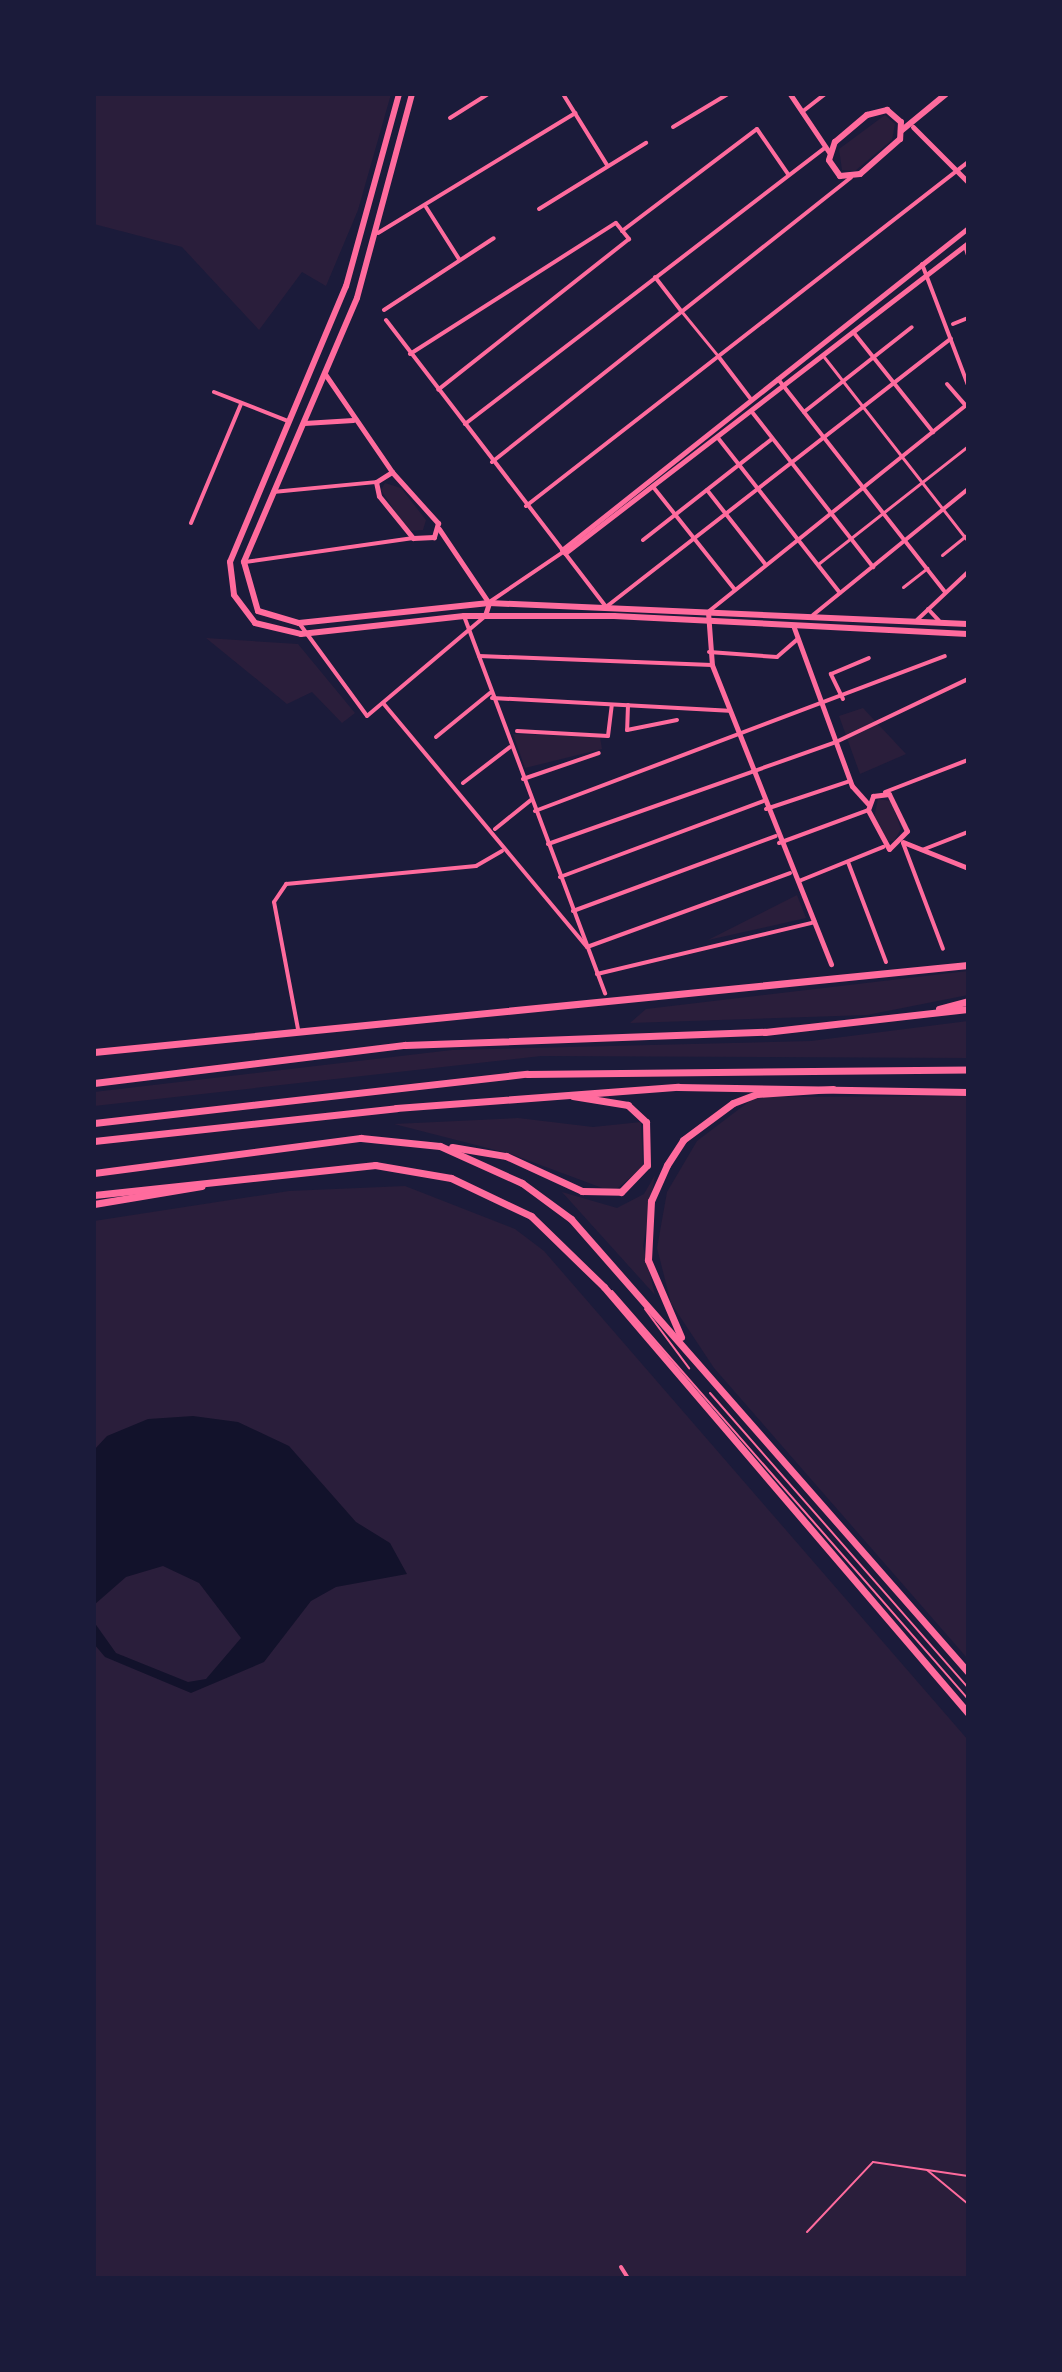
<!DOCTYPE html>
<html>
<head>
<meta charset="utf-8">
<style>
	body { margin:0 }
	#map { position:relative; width:1062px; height:2372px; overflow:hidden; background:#1b1b3a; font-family:Mulish,sans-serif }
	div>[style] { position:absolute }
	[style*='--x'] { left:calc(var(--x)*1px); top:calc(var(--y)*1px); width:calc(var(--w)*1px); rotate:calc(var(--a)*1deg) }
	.green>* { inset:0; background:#2a1e3b }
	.water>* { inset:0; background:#12122b }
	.service>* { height:2px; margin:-1px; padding:0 1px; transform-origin:1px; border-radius:1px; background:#ff6b9d }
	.pedestrian>* { height:3px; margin:-1.5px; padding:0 1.5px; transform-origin:1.5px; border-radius:1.5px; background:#ff6b9d }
	.minor>* { height:4px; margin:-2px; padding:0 2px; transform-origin:2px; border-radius:2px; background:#ff6b9d }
	.tertiary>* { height:5px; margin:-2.5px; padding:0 2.5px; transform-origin:2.5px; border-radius:2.5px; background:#ff6b9d }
	.secondary>* { height:6px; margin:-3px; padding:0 3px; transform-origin:3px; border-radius:3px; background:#ff6b9d }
	.primary>* { height:7px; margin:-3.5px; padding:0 3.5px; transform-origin:3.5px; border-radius:3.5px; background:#ff6b9d }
	.trunk>* { height:7px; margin:-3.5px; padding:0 3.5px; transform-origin:3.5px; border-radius:3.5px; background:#ff6b9d }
	span { translate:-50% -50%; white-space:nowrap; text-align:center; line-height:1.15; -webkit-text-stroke:6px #1b1b3a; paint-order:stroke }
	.frame { position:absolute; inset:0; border:96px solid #1b1b3a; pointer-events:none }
</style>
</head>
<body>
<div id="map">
	<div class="green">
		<div style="clip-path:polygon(94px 94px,391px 94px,358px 210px,326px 286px,302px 272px,259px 330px,182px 247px,94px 224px)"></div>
		<div style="clip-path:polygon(885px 115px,895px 124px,892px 140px,855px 171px,842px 170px,839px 149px)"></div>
		<div style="clip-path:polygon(385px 483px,401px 488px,426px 520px,423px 530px,408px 531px,381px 490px)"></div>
		<div style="clip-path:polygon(206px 638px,298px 644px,355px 713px,342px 723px,312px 692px,287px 704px)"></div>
		<div style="clip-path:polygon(863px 708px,906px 754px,860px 774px,839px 716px)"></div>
		<div style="clip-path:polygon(513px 734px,600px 737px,602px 749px,525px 768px)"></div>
		<div style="clip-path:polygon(878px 799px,891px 801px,901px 829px,894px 841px,885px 842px,874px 818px)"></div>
		<div style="clip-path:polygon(797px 895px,806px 918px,708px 940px)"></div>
		<div style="clip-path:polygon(968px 971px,968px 995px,867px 1015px,630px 1023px,646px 1009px)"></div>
		<div style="clip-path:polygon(968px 1021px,968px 1058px,541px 1056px,94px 1106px,94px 1092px,452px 1050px,811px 1041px)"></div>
		<div style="clip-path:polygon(968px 1096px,968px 1659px,714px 1368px,671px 1303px,657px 1248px,667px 1192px,697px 1141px,755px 1097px)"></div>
		<div style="clip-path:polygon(518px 1118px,593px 1127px,641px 1122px,643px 1167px,613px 1192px,511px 1154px,394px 1124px)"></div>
		<div style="clip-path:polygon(655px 1175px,643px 1246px,655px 1295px,562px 1192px,617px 1208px,644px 1194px)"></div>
		<div style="clip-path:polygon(405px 1186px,515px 1229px,544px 1251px,968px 1740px,968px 2278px,94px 2278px,94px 1221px,289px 1191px)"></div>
	</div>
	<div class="water">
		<div style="clip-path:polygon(193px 1416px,238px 1422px,289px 1446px,356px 1522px,390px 1543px,407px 1574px,336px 1587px,311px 1601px,264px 1662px,191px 1693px,105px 1657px,94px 1644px,94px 1622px,116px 1653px,188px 1682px,206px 1679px,241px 1638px,199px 1583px,163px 1566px,126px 1577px,94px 1605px,94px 1450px,107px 1436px,148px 1419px)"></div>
	</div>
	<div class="service">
		<div style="--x:612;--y:1291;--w:541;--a:48.89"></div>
		<div style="--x:645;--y:1309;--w:74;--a:53.3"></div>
		<div style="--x:710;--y:1393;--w:392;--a:48.8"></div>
		<div style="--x:927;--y:2170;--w:53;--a:39.7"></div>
		<div style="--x:807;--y:2232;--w:96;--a:-46.7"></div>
		<div style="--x:873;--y:2162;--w:96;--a:8.4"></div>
	</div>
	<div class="pedestrian">
		<div style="--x:682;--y:312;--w:57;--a:50.7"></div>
		<div style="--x:824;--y:357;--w:234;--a:52"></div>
		<div style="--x:942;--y:555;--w:33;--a:-39"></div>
		<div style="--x:818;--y:564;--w:191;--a:-38.2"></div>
		<div style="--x:903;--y:587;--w:31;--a:-38"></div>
	</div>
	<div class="minor">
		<div style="--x:563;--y:94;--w:84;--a:58.2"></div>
		<div style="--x:802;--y:112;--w:29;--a:-38"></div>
		<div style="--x:450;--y:118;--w:45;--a:-32.3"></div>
		<div style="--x:673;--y:127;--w:64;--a:-31"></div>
		<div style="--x:426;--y:207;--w:62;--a:57.6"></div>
		<div style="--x:539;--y:209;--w:126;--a:-31.7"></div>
		<div style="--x:622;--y:231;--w:169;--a:-37.1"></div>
		<div style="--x:757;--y:129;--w:55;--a:55.4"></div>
		<div style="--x:378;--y:233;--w:231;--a:-31.3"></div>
		<div style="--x:965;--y:246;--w:9;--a:72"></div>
		<div style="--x:922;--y:264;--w:129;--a:69.2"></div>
		<div style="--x:655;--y:277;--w:44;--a:52.4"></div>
		<div style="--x:384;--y:310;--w:131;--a:-33.2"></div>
		<div style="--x:386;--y:320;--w:362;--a:52.5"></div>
		<div style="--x:606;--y:607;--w:437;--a:-37.9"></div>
		<div style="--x:953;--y:324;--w:16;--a:-22"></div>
		<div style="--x:854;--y:333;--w:127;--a:51.4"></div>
		<div style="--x:410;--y:354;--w:244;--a:-32.5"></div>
		<div style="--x:616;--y:223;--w:21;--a:51"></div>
		<div style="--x:629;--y:239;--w:243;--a:141.7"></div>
		<div style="--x:718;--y:356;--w:53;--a:52.7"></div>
		<div style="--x:778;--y:379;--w:271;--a:51.9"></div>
		<div style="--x:947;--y:384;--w:29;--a:49"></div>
		<div style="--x:214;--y:392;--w:79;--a:21.4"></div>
		<div style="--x:752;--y:412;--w:197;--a:52"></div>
		<div style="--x:804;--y:412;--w:137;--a:-38.2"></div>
		<div style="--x:465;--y:424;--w:454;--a:-37.5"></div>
		<div style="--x:718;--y:438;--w:197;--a:51.8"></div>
		<div style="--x:492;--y:462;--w:458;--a:-38.4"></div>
		<div style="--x:654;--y:488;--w:130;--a:51.5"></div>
		<div style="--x:707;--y:490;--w:95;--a:51.8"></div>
		<div style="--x:273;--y:492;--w:103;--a:-5.5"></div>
		<div style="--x:526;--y:506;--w:560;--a:-37.89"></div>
		<div style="--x:191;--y:523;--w:129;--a:-67.2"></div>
		<div style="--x:643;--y:540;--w:164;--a:-38.1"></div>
		<div style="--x:245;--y:562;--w:170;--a:-8.1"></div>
		<div style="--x:491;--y:601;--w:87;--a:-34.2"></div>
		<div style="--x:928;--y:609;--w:16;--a:47"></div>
		<div style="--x:708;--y:612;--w:333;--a:-38.7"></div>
		<div style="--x:813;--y:615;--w:200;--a:-39.1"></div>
		<div style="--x:464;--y:616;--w:403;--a:69.5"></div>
		<div style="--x:917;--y:620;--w:70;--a:-43.3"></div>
		<div style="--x:299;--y:623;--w:115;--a:53.8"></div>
		<div style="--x:367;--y:716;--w:153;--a:-40.2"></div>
		<div style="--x:709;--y:652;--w:68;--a:4.2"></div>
		<div style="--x:777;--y:657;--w:28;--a:-41"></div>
		<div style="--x:479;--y:656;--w:233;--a:2.2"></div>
		<div style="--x:492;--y:698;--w:237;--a:3.1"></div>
		<div style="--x:843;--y:699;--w:28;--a:-116"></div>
		<div style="--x:831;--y:674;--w:41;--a:-22.8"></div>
		<div style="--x:383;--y:703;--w:318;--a:50.1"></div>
		<div style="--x:587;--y:947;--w:216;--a:-20"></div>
		<div style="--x:628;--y:705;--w:25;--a:92"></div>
		<div style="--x:627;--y:730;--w:51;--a:-11.3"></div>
		<div style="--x:517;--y:731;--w:91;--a:3.1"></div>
		<div style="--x:608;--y:736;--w:31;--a:-83"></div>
		<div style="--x:436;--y:737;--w:70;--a:-39.2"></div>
		<div style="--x:523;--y:779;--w:80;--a:-18.9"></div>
		<div style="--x:463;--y:783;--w:59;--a:-37.5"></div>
		<div style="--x:885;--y:792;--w:89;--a:-21.1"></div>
		<div style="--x:766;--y:809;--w:89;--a:-18.4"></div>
		<div style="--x:535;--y:811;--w:438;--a:-20.7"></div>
		<div style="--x:495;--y:829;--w:46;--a:-38.9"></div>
		<div style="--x:779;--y:843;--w:95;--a:-20.3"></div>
		<div style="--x:903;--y:843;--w:113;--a:69.3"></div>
		<div style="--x:548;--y:844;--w:306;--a:-19.5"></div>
		<div style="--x:836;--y:742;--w:146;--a:-25.5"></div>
		<div style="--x:922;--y:850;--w:49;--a:-21.4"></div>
		<div style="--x:848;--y:862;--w:107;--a:69.2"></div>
		<div style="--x:560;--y:877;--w:217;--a:-20.5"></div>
		<div style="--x:799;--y:881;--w:91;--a:-22"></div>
		<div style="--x:573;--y:911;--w:216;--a:-20.3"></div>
		<div style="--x:597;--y:974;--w:224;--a:-13.4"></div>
		<div style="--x:298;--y:1029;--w:129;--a:-100.7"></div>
		<div style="--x:274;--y:902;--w:22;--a:-56"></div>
		<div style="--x:286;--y:884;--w:191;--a:-5.4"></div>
		<div style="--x:476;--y:866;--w:30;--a:-30"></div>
		<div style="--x:621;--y:2267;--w:13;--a:58"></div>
	</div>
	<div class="tertiary">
		<div style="--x:790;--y:94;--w:70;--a:56.1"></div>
		<div style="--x:913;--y:127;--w:78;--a:45"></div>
		<div style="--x:325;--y:374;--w:119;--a:55.6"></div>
		<div style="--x:392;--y:472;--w:69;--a:48"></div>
		<div style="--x:438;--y:523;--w:15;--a:106"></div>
		<div style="--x:434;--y:537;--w:21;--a:177"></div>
		<div style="--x:413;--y:538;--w:54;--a:-129"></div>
		<div style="--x:379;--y:496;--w:14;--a:-102"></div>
		<div style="--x:376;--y:482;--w:19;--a:-32"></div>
		<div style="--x:304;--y:423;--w:49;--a:-3.5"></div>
		<div style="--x:439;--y:529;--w:89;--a:56"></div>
		<div style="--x:489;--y:603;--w:13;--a:108"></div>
		<div style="--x:562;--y:550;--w:518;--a:-38.42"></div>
		<div style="--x:565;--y:553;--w:508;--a:-37.57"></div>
		<div style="--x:708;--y:612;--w:53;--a:85.7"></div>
		<div style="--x:712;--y:665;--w:322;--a:68.3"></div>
		<div style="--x:793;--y:625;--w:171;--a:69.9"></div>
		<div style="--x:852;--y:786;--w:24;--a:48"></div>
		<div style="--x:889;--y:794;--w:41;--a:64.1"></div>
		<div style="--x:907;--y:831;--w:25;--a:135"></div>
		<div style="--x:889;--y:849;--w:44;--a:-118.3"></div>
		<div style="--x:868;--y:810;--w:15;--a:-70"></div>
		<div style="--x:873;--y:796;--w:16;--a:-7"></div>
		<div style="--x:903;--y:842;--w:70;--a:21.8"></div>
	</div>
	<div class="secondary">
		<div style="--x:399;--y:94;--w:199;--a:105.4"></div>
		<div style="--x:346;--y:286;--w:299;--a:112.8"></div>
		<div style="--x:230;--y:562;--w:33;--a:83"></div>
		<div style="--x:234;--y:595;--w:35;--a:53"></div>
		<div style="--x:255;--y:623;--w:47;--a:13.4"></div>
		<div style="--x:301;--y:634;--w:164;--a:-6.3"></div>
		<div style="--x:464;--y:616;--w:150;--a:0"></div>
		<div style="--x:614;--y:616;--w:354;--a:2.9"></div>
		<div style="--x:412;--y:94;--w:211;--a:105.1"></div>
		<div style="--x:357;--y:298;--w:287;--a:113.2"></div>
		<div style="--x:244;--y:562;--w:51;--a:74.1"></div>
		<div style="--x:258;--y:611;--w:43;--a:16.3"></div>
		<div style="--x:299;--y:623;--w:191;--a:-6"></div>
		<div style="--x:489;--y:603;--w:479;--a:2.5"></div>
		<div style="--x:887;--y:110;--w:18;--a:41"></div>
		<div style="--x:901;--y:122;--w:17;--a:93"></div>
		<div style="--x:900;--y:139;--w:53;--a:138.8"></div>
		<div style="--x:860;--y:174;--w:20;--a:174"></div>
		<div style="--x:840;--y:176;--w:19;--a:-125"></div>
		<div style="--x:829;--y:160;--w:19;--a:-72"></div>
		<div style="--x:835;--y:142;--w:42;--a:-40.2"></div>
		<div style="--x:867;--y:115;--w:21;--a:-14"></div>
		<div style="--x:901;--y:131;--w:58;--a:-39.4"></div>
	</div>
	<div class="primary">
		<div style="--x:94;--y:1052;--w:878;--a:-5.68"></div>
		<div style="--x:94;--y:1141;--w:304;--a:-6.2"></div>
		<div style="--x:396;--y:1108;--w:283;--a:-4.3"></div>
		<div style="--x:678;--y:1087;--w:290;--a:1"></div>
	</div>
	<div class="trunk">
		<div style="--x:939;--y:1009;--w:30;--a:-15"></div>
		<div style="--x:94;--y:1083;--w:313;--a:-7"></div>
		<div style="--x:405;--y:1045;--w:360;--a:-2.1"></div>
		<div style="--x:765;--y:1032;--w:204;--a:-6.5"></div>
		<div style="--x:94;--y:1123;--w:436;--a:-6.5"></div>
		<div style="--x:527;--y:1074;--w:441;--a:-0.6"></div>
		<div style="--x:452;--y:1147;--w:55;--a:9.5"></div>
		<div style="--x:506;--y:1156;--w:84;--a:24.7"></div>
		<div style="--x:582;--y:1191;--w:39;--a:1"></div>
		<div style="--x:621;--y:1192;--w:37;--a:-46"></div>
		<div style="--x:647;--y:1165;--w:43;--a:-91.3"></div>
		<div style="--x:646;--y:1122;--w:25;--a:-137"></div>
		<div style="--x:628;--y:1105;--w:56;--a:-170.7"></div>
		<div style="--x:94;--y:1173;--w:269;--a:-7.5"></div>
		<div style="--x:361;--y:1138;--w:79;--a:5.8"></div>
		<div style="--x:440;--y:1146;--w:90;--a:24.3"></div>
		<div style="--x:522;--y:1183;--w:61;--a:36.3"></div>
		<div style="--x:571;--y:1219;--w:602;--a:48.77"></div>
		<div style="--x:94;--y:1195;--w:283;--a:-6.1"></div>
		<div style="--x:375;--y:1165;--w:77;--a:9.7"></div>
		<div style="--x:451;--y:1178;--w:89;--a:25.4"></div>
		<div style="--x:531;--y:1216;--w:102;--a:44.2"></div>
		<div style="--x:604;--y:1287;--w:560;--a:49.49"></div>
		<div style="--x:94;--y:1204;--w:109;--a:-9.5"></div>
		<div style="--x:681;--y:1337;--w:84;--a:-113.2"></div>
		<div style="--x:648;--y:1260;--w:59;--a:-87.1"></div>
		<div style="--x:651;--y:1201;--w:39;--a:-66"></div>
		<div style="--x:667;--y:1165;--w:30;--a:-57"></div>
		<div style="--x:683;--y:1140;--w:62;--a:-36.5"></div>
		<div style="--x:733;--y:1103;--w:26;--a:-21"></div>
		<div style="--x:757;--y:1094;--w:76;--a:-3.8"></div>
	</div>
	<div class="frame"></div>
</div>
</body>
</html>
